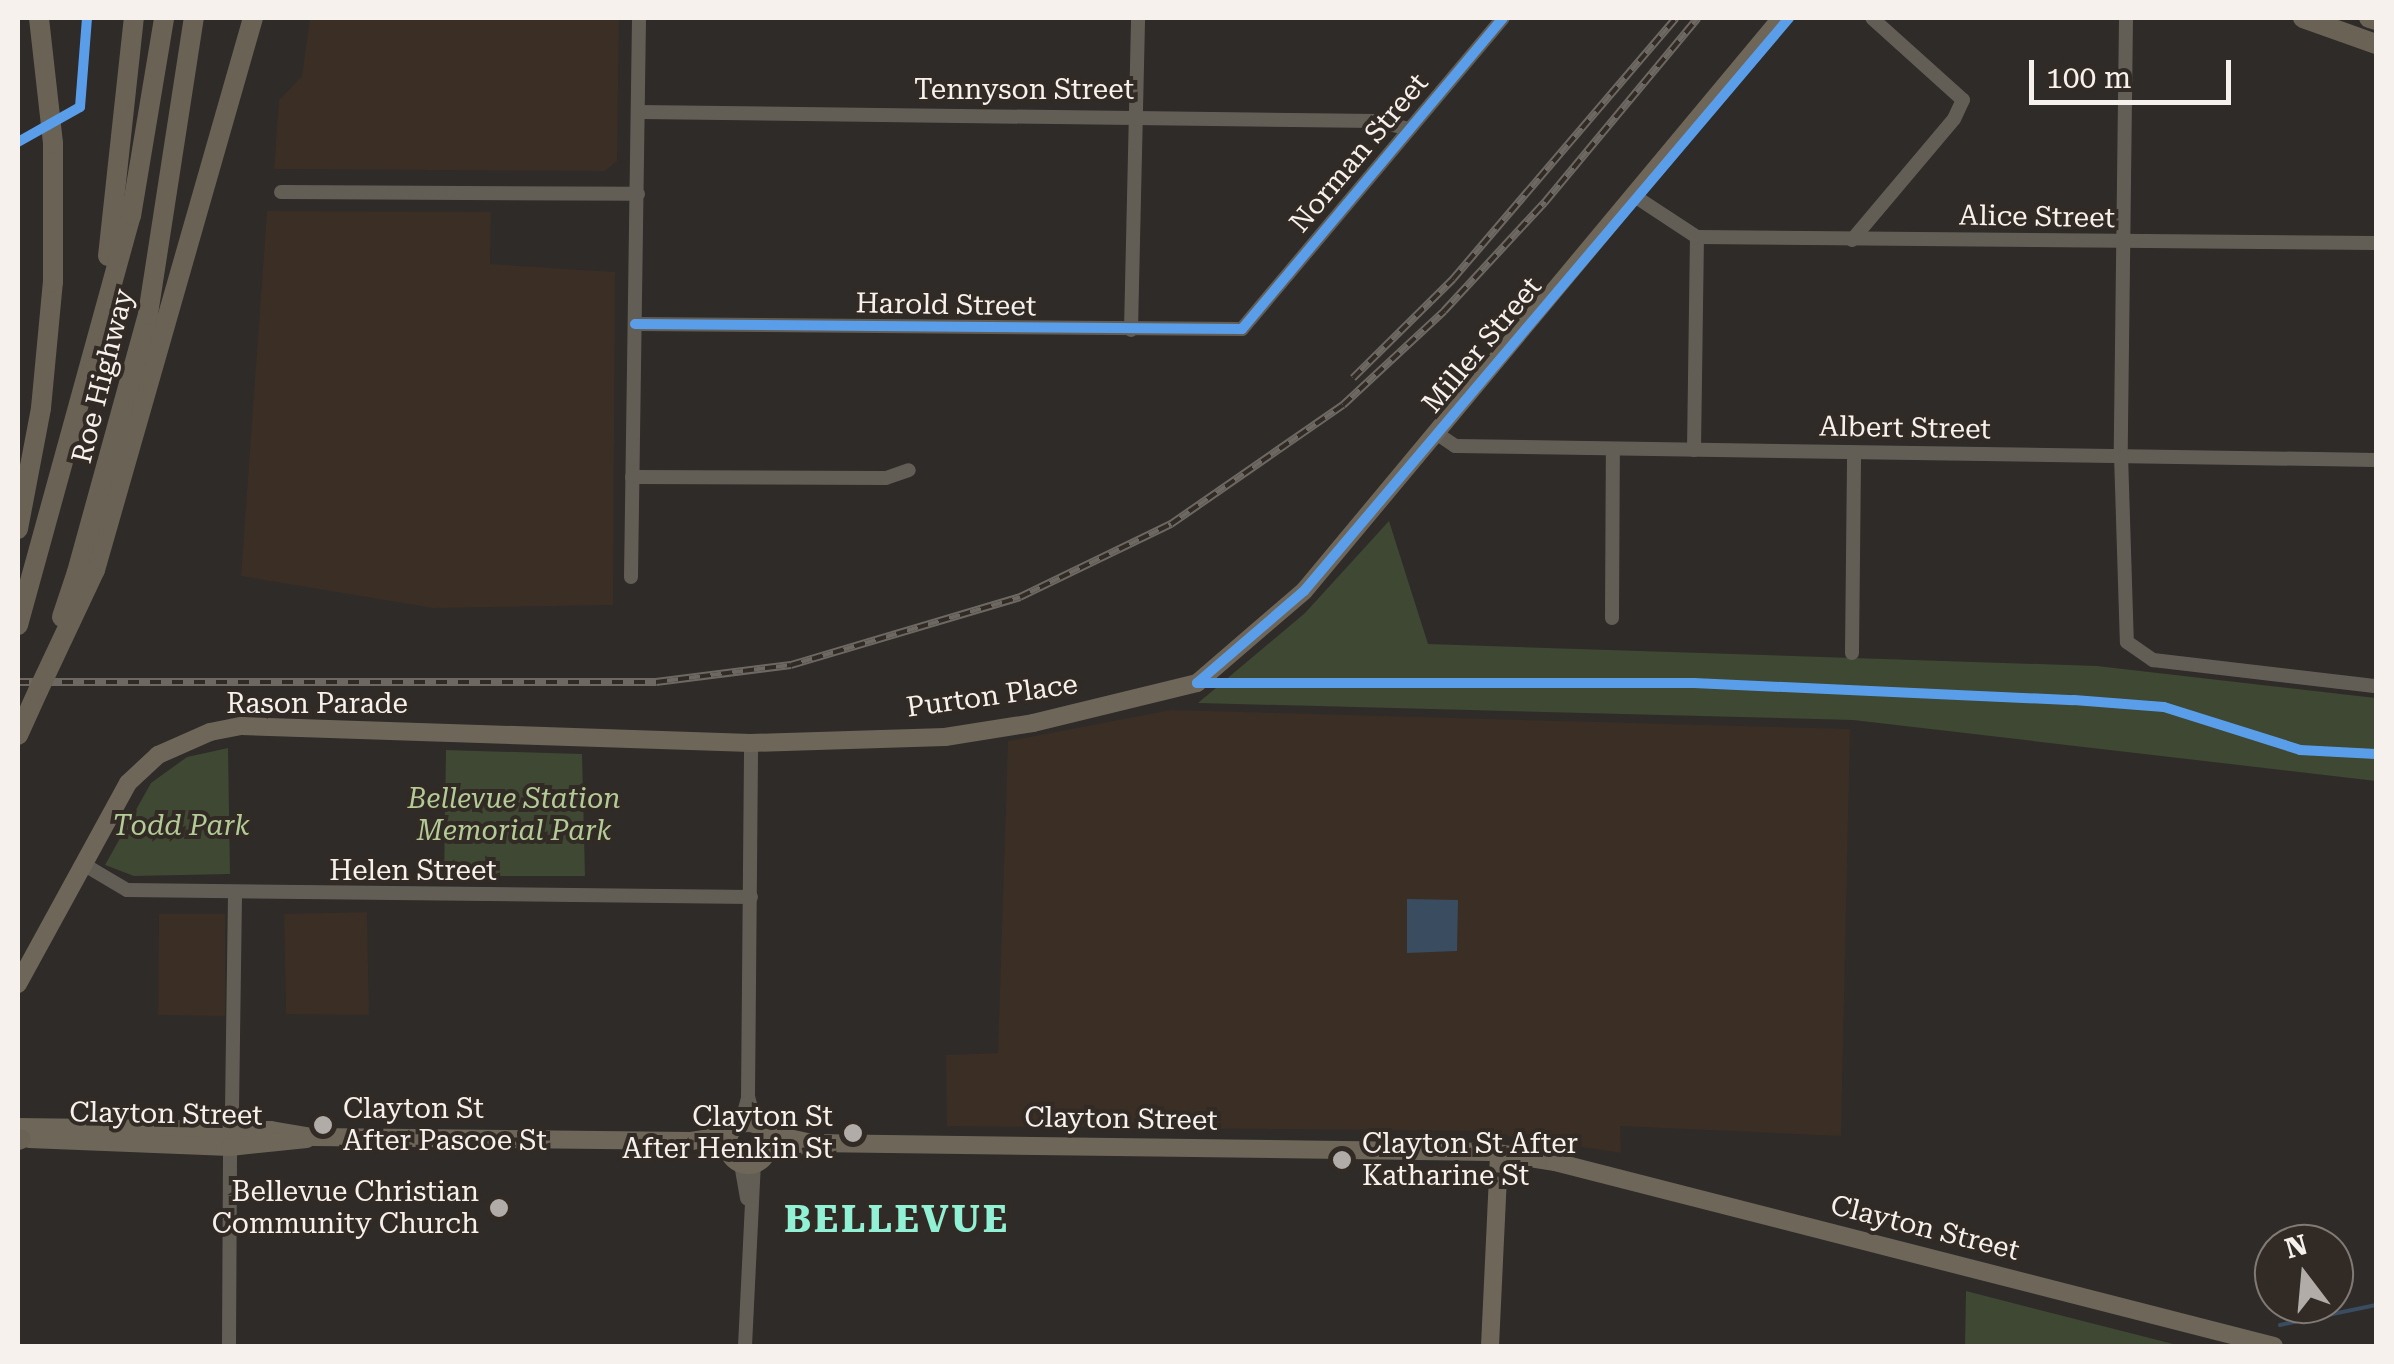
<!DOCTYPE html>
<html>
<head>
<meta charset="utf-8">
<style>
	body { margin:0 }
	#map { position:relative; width:2394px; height:1364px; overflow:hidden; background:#2e2b28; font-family:"Roboto Serif",serif }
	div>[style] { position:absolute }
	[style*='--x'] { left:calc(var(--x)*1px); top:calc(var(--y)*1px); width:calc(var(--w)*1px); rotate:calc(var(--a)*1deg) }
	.built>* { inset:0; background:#3a2e25 }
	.green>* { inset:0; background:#3e4832 }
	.water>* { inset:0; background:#394c60 }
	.stream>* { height:4px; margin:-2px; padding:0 2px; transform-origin:2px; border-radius:2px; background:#394c60 }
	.minor>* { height:14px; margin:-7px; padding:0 7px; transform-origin:7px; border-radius:7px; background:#635e55 }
	.major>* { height:18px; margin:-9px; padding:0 9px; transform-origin:9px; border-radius:9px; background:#6e6658 }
	.major>.ring { margin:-9px; padding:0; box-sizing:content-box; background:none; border:18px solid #6e6658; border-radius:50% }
	.highway>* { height:20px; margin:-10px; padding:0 10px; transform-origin:10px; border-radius:10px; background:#6a6255 }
	.rail>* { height:8px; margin-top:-4px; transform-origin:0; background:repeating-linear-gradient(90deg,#322a24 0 11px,#6d6862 0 22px); box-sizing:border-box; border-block:2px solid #6d6862 }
	.highway-bridge>* { height:20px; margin:-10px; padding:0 10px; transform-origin:10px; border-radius:10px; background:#6a6255 }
	.cycleway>* { height:10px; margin:-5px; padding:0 5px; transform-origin:5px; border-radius:5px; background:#5a9eea }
	.dots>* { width:28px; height:28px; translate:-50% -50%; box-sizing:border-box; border:5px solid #322a24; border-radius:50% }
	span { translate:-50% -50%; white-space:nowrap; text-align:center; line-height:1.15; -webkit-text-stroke:8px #322a24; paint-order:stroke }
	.street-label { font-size:28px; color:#f7f1ed }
	.park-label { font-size:28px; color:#b3cb96; font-style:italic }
	.poi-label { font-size:28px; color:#f7f1ed }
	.left { translate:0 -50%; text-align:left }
	.right { translate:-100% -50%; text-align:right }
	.district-label { font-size:38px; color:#91f1d5; font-weight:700; letter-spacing:2.5px }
	.frame { position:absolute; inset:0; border:20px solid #f7f1ed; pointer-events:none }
	.north { position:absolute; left:2254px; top:1224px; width:100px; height:100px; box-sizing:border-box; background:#322a24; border:2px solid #817a74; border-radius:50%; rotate:344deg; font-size:28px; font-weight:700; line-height:40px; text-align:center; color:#f7f1ed }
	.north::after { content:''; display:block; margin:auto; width:35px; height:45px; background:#b1aca8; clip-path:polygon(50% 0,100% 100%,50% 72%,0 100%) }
	.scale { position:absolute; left:2029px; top:60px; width:202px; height:45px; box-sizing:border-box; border:5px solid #f7f1ed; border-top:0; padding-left:12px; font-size:30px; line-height:35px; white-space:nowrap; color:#f7f1ed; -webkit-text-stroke:8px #322a24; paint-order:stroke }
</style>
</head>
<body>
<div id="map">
	<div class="built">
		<div style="clip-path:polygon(310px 18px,619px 18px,617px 161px,605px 171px,274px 169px,279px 100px,302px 76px)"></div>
		<div style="clip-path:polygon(267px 211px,491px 212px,490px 264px,615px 272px,613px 605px,433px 608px,241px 576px)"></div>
		<div style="clip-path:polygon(1171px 710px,1850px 729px,1841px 1136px,1620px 1126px,1621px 1153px,1476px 1131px,947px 1126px,946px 1055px,998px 1053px,1008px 741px)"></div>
		<div style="clip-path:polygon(367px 912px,369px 1015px,286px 1014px,284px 914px)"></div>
		<div style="clip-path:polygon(159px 914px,225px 914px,225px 1016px,158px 1015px)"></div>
	</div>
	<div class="green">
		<div style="clip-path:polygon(1389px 521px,1428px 644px,2097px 666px,2376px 698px,2376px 781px,1853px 720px,1198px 703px,1305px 613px)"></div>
		<div style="clip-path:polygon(228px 748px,230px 874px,134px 876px,105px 865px,151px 783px,187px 757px)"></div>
		<div style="clip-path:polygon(446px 750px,582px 754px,585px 876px,444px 876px)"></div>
		<div style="clip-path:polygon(1966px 1291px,2181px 1346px,1965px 1346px)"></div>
	</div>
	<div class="water">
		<div style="clip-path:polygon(1407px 899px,1458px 900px,1457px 951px,1407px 953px)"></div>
	</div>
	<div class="stream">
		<div style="--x:2280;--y:1325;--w:98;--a:-11.8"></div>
	</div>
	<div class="minor">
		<div style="--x:2126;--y:18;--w:437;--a:90.7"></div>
		<div style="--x:2121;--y:455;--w:187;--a:88.2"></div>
		<div style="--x:2127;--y:642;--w:32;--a:35"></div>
		<div style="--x:2153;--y:660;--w:225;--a:6.7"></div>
		<div style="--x:639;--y:112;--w:738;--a:0.7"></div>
		<div style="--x:1377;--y:121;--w:32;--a:14"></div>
		<div style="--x:281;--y:192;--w:357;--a:0.3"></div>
		<div style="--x:1636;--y:197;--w:73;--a:33.3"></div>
		<div style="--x:1697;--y:237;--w:679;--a:0.51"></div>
		<div style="--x:1852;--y:240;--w:158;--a:-49.9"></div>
		<div style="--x:1954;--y:119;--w:21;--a:-65"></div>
		<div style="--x:1963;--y:100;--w:122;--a:-138"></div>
		<div style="--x:635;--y:324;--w:607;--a:0.47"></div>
		<div style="--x:1242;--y:329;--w:406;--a:-50"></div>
		<div style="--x:1131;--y:330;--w:312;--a:-88.7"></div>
		<div style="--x:1436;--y:433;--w:23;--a:34"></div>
		<div style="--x:1455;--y:446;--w:921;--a:0.87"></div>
		<div style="--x:1694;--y:450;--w:213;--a:-89.2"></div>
		<div style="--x:632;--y:477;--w:254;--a:0.2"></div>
		<div style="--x:886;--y:478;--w:24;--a:-19"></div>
		<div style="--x:631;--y:577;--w:559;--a:-89.18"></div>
		<div style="--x:1612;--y:618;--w:169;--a:-89.7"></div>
		<div style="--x:1852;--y:653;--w:200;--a:-89.4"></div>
		<div style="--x:83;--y:864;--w:51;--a:30.6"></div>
		<div style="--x:127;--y:890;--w:624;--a:0.64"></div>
		<div style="--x:748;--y:1097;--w:29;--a:74"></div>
		<div style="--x:232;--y:1110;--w:214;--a:-89.2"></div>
		<div style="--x:741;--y:1124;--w:28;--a:-75"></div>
		<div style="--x:748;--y:1097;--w:354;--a:-89.5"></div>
		<div style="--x:741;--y:1164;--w:35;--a:80"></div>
		<div style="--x:229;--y:1346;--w:207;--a:-89.7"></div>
		<div style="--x:745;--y:1346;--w:182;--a:-87.2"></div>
	</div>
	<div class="major">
		<div style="--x:18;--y:984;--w:229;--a:-61.3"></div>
		<div style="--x:128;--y:783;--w:41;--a:-43"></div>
		<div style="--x:158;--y:755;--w:57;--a:-23.9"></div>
		<div style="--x:210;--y:732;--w:33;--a:-11"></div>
		<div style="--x:242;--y:726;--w:509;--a:1.91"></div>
		<div style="--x:751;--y:743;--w:194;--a:-1.8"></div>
		<div style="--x:945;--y:737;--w:89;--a:-9"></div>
		<div style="--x:1033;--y:723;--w:169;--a:-13.7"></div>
		<div style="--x:1197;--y:683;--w:141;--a:-40.7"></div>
		<div style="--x:1304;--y:591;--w:746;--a:-50.22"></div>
		<div class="ring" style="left:727px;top:1123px;width:24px;height:24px"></div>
		<div style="--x:18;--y:1127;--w:253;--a:0.7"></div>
		<div style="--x:271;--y:1130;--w:42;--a:9.7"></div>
		<div style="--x:312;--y:1137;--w:379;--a:0.6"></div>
		<div style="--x:691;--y:1141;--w:39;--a:-9"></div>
		<div style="--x:766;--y:1133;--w:47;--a:12.3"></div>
		<div style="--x:29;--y:1139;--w:201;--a:2.3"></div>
		<div style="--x:230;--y:1147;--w:77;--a:-5.9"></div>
		<div style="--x:767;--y:1153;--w:46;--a:-12.5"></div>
		<div style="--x:812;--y:1143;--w:679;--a:0.76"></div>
		<div style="--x:1491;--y:1152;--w:65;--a:8.9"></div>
		<div style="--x:1555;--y:1162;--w:742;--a:14.35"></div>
		<div style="--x:1490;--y:1346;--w:192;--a:-87.3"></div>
	</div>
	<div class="highway">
		<div style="--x:2303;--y:18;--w:77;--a:19.6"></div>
		<div style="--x:2369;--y:18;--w:7;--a:16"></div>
		<div style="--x:108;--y:256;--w:239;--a:-83.8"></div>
		<div style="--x:18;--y:529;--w:123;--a:-79.2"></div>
		<div style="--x:41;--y:408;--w:127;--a:-84.6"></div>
		<div style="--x:53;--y:282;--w:139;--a:-90"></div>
		<div style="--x:53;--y:143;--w:126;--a:-96.4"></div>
		<div style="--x:95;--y:570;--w:574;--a:-74.03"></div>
		<div style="--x:77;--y:572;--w:268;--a:-74.6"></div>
		<div style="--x:148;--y:314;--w:300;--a:-81.2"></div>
		<div style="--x:18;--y:625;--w:424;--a:-74.6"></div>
		<div style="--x:131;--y:216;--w:201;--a:-80.5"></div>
		<div style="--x:18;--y:735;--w:48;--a:-65.6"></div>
		<div style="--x:18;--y:1140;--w:3;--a:-18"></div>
	</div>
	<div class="rail">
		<div style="--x:1353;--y:378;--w:141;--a:-44.7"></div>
		<div style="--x:1453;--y:279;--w:343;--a:-49.5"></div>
		<div style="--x:18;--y:682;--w:638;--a:0"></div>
		<div style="--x:656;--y:682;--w:136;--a:-7.2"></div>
		<div style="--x:791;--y:665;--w:239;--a:-16.5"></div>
		<div style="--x:1020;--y:597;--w:168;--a:-25.8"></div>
		<div style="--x:1171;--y:524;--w:209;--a:-34.7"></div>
		<div style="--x:1343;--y:405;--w:138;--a:-42.9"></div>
		<div style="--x:1444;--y:311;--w:149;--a:-47.2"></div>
		<div style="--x:1545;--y:202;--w:239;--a:-50.3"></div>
	</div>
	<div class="highway-bridge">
		<div style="--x:62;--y:617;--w:47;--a:-71.6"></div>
		<div style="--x:38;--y:691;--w:134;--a:-64.8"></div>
	</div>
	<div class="cycleway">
		<div style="--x:18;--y:142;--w:71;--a:-29.4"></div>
		<div style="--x:80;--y:107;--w:89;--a:-85.5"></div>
		<div style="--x:635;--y:324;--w:607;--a:0.47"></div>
		<div style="--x:1242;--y:329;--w:406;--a:-50"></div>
		<div style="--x:1197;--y:683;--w:497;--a:0"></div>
		<div style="--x:1694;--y:683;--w:380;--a:2.6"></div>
		<div style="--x:2074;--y:700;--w:90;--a:4.4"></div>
		<div style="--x:2164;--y:707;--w:143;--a:17.5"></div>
		<div style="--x:2300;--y:750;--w:76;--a:3"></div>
		<div style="--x:1197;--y:683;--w:141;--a:-40.7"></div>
		<div style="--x:1304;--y:591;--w:751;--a:-49.75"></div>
	</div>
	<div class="dots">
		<div style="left:323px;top:1125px;background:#b1aca8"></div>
		<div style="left:853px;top:1133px;background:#b1aca8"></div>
		<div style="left:1342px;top:1160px;background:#b1aca8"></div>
		<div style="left:499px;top:1208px;background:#b1aca8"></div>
	</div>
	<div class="street-label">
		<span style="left:1024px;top:90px">Tennyson Street</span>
		<span style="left:1359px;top:153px;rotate:-50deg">Norman Street</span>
		<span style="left:2037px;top:217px;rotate:1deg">Alice Street</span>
		<span style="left:946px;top:305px;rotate:1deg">Harold Street</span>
		<span style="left:1482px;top:345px;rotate:-50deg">Miller Street</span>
		<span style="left:103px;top:376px;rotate:-76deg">Roe Highway</span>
		<span style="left:1905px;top:428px;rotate:1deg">Albert Street</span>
		<span style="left:992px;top:696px;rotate:-8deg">Purton Place</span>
		<span style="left:317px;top:704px">Rason Parade</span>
		<span style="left:413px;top:871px">Helen Street</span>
		<span style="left:166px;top:1114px;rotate:1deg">Clayton Street</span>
		<span style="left:1121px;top:1119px;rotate:1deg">Clayton Street</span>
		<span style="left:1925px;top:1228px;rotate:14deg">Clayton Street</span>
	</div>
	<div class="park-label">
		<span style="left:514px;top:815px">Bellevue Station<br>Memorial Park</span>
		<span style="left:181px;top:826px">Todd Park</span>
	</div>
	<div class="poi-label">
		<span class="left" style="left:343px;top:1125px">Clayton St<br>After Pascoe St</span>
		<span class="right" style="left:833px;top:1133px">Clayton St<br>After Henkin St</span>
		<span class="left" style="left:1362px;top:1160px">Clayton St After<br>Katharine St</span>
		<span class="right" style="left:479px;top:1208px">Bellevue Christian<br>Community Church</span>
	</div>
	<div class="district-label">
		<span style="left:897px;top:1220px">BELLEVUE</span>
	</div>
	<div class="frame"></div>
	<div class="north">N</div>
	<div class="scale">100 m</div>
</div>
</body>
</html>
